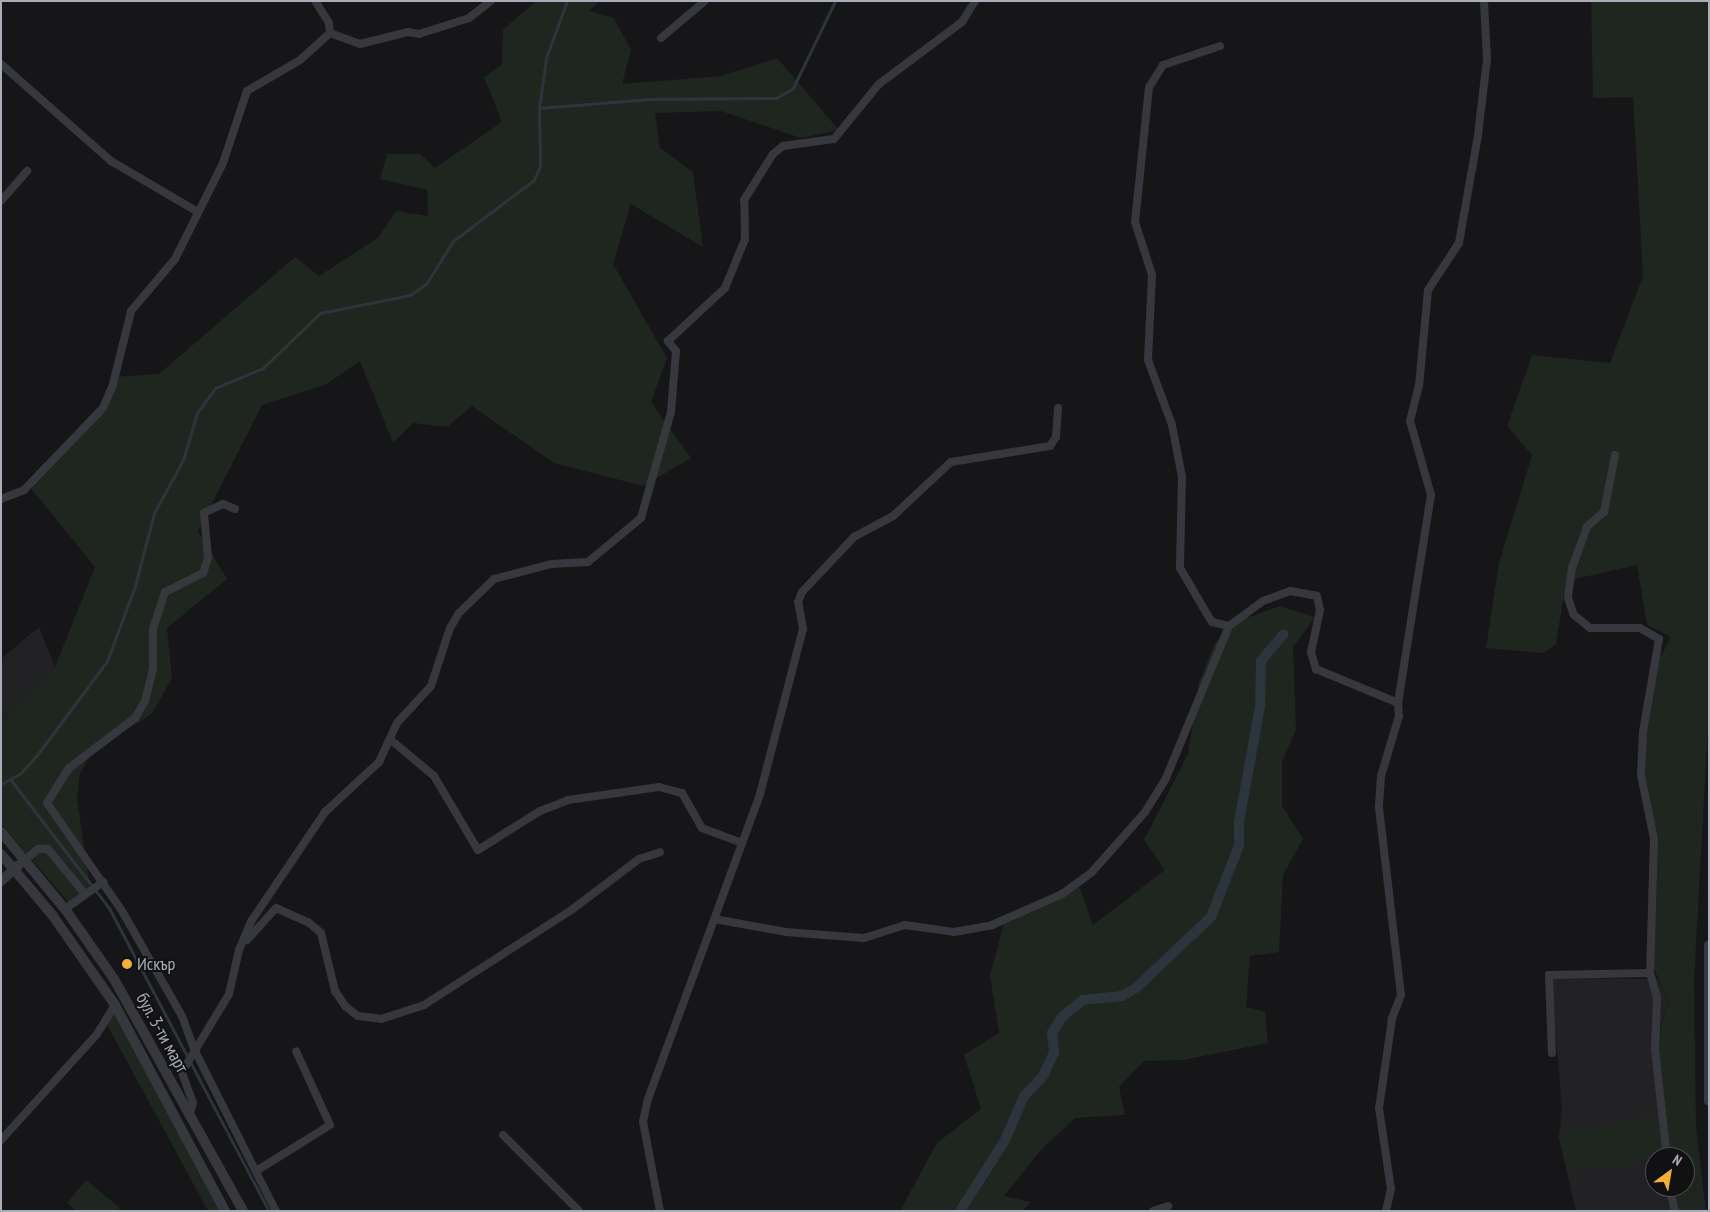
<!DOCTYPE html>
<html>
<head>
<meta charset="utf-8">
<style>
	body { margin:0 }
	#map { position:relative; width:1710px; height:1212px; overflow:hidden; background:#161618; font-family:"PT Sans Narrow",sans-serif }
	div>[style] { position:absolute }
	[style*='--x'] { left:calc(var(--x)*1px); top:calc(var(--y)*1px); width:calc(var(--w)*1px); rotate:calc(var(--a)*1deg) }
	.built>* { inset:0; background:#222225 }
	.green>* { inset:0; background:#1e261f }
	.stream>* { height:3px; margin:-1.5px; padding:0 1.5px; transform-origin:1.5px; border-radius:1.5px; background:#2c353c }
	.canal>* { height:10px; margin:-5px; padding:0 5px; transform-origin:5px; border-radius:5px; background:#2c353c }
	.minor>* { height:8px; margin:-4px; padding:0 4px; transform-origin:4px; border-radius:4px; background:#37383d }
	.tertiary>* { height:10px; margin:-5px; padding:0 5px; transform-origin:5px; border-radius:5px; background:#37383d }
	.dots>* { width:14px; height:14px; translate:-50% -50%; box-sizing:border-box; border:2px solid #111113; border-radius:50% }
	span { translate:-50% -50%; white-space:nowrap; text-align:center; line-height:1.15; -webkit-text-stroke:4px #111113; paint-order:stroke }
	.poi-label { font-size:18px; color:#a8adb8 }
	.left { translate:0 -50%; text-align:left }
	.street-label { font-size:18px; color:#a8adb8 }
	.frame { position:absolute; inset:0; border:2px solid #a8adb8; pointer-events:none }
	.north { position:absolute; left:1645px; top:1147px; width:50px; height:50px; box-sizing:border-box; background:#111113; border:1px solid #4d4f55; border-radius:50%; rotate:32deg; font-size:14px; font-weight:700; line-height:20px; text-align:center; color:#a8adb8 }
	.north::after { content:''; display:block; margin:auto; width:18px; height:22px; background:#f2b134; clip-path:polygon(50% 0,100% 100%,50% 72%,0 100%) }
</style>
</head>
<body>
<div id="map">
	<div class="built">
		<div style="clip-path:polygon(39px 627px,55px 667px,1px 721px,1px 659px)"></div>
		<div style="clip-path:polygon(1551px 978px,1658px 979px,1669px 1002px,1652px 1047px,1663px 1157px,1655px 1157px,1655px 1187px,1664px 1187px,1665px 1199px,1676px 1211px,1576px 1211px,1559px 1138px,1562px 1109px)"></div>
	</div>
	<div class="green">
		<div style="clip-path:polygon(536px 1px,599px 1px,589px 11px,614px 18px,631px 50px,622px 84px,721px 76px,777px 58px,839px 130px,801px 138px,721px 111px,655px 113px,660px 148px,693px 172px,703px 247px,631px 204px,613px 264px,667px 358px,651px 402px,691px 458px,643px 486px,554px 463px,472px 406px,447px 427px,413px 423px,393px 443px,360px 361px,327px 384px,262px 405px,198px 531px,227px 579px,167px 628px,172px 678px,152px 714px,93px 750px,80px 773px,77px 799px,90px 888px,69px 903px,1px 824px,1px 721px,55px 667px,95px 567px,30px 487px,101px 406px,113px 377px,159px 374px,295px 257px,319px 276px,378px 238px,396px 211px,428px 216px,427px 190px,380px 179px,387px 154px,420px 154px,435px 168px,502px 122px,484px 77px,502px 65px,503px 30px)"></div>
		<div style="clip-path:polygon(1591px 1px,1709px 1px,1709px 708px,1694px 981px,1696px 1128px,1706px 1211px,1677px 1211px,1665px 1199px,1665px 1187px,1685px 1187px,1685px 1157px,1663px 1157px,1663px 1153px,1624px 1166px,1567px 1171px,1559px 1138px,1560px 1128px,1580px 1130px,1646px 1116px,1661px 1120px,1653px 1047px,1669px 1002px,1649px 958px,1654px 831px,1642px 775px,1649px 679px,1671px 637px,1647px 625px,1637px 565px,1566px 581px,1556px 644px,1544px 653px,1486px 648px,1499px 563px,1532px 455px,1507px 426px,1532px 355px,1610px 363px,1643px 276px,1633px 97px,1593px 98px)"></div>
		<div style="clip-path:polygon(1279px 606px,1315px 617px,1293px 647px,1296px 730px,1282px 762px,1282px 806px,1303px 839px,1283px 875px,1279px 952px,1250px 956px,1246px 1007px,1265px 1012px,1268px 1043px,1183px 1060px,1144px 1061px,1119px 1087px,1125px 1115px,1075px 1118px,1039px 1152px,1004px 1196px,1030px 1202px,1023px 1211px,900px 1211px,937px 1143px,981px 1109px,964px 1055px,999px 1033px,990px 975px,1004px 923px,1079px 886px,1093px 925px,1165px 870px,1144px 840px,1188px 754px,1199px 682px,1215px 643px,1242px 620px)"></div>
		<div style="clip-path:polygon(115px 1005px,225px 1211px,208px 1211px,105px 1021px)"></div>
		<div style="clip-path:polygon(86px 1180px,120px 1208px,117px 1211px,76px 1211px,67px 1203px)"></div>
	</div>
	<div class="stream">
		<div style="--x:539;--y:108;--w:111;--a:-4.6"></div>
		<div style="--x:650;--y:99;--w:126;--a:-0.5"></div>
		<div style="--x:776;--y:98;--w:20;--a:-30"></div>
		<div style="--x:793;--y:88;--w:97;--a:-64.2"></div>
		<div style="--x:10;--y:779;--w:163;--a:52.5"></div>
		<div style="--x:109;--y:908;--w:343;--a:62.2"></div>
		<div style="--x:1;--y:784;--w:23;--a:-29"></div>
		<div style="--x:21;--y:773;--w:29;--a:-49"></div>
		<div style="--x:40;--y:751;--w:112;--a:-53.3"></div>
		<div style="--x:107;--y:661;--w:80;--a:-69.5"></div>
		<div style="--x:135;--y:586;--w:75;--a:-75.4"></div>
		<div style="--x:154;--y:513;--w:60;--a:-61.3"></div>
		<div style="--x:183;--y:460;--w:49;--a:-73.4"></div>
		<div style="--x:197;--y:413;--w:31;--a:-54"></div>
		<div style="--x:215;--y:388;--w:52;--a:-22.6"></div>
		<div style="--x:263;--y:368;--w:79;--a:-44"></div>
		<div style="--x:320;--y:313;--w:92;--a:-11.3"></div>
		<div style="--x:410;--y:295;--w:19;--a:-35"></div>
		<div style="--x:426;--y:284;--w:51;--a:-57.9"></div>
		<div style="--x:453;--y:241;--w:101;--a:-37"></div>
		<div style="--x:534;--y:180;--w:15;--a:-67"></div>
		<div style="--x:540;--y:166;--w:58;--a:-91"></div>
		<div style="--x:539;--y:108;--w:50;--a:-82"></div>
		<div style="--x:546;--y:58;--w:61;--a:-69.8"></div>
	</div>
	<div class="canal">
		<div style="--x:960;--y:1211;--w:84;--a:-57.6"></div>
		<div style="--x:1005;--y:1140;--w:48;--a:-66.6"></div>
		<div style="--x:1024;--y:1096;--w:28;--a:-46"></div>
		<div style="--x:1043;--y:1076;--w:26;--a:-65"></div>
		<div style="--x:1054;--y:1052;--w:19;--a:-96"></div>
		<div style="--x:1052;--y:1033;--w:19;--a:-58"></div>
		<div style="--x:1062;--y:1017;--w:27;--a:-39"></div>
		<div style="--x:1083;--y:1000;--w:39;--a:-6"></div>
		<div style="--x:1122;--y:996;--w:16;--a:-30"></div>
		<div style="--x:1136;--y:988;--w:103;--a:-43.4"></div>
		<div style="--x:1211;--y:917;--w:77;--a:-68.7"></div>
		<div style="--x:1239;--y:845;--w:23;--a:-90"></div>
		<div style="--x:1239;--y:822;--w:117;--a:-79.7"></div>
		<div style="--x:1260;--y:707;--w:46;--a:-88.8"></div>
		<div style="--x:1261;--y:661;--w:35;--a:-50"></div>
	</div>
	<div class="minor">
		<div style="--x:330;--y:33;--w:32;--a:20"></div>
		<div style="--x:360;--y:44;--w:49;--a:-14"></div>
		<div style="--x:408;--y:32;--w:11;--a:10"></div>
		<div style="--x:419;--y:34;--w:52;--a:-17.7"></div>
		<div style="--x:469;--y:18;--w:28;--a:-38"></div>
		<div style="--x:661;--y:38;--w:57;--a:-40.1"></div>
		<div style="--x:1220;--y:46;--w:60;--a:161.6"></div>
		<div style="--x:1163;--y:65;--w:26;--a:122"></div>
		<div style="--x:1149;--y:87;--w:136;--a:95.9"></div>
		<div style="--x:1135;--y:222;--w:56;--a:72.2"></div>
		<div style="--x:1152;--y:275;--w:85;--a:92.7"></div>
		<div style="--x:1148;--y:360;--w:69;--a:69.7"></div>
		<div style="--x:1172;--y:425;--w:53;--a:79.1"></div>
		<div style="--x:1182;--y:477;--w:91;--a:91.3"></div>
		<div style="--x:1180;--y:568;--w:53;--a:59.6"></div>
		<div style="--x:1207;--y:614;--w:9;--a:58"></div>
		<div style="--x:1212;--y:622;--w:17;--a:13"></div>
		<div style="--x:1229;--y:626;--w:42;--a:-36.3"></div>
		<div style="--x:1263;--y:601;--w:29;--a:-20"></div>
		<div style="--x:1290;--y:591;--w:27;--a:10"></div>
		<div style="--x:1317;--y:596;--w:14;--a:78"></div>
		<div style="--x:1320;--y:610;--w:43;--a:102.1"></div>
		<div style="--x:1311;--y:652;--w:18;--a:74"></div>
		<div style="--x:1316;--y:669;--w:89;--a:22.5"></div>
		<div style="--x:1398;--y:703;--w:13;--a:86"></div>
		<div style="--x:1399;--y:716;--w:63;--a:106.7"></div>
		<div style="--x:1381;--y:776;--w:32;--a:94"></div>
		<div style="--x:1379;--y:808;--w:188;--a:83.3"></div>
		<div style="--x:1401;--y:995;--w:26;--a:111"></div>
		<div style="--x:1392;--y:1019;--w:90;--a:98.3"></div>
		<div style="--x:1379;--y:1108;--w:82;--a:81.6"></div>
		<div style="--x:1391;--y:1189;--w:23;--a:103"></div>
		<div style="--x:1;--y:64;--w:147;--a:41.4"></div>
		<div style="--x:111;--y:161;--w:101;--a:30.4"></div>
		<div style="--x:1;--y:201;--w:40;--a:-49"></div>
		<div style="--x:1615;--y:455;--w:58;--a:100.9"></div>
		<div style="--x:1604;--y:512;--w:23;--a:139"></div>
		<div style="--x:1587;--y:527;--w:44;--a:110.1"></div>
		<div style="--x:1572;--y:568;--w:30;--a:98"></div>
		<div style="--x:1568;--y:598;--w:18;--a:71"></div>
		<div style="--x:1574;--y:615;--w:21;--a:39"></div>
		<div style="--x:1590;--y:628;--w:50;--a:0"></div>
		<div style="--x:1640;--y:628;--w:22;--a:30"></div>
		<div style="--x:1659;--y:639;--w:94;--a:99.8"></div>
		<div style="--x:1643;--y:732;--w:43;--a:92.7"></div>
		<div style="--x:1641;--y:775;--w:65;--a:78.5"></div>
		<div style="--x:1654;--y:839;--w:134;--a:91.7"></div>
		<div style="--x:1;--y:499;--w:25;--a:-21"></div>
		<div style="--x:24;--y:490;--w:114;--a:-46.1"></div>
		<div style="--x:103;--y:408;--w:26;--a:-67"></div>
		<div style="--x:113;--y:384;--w:75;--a:-76.1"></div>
		<div style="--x:131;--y:311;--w:68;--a:-49.8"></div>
		<div style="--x:175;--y:259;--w:107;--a:-63.4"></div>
		<div style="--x:223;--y:163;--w:76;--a:-71.6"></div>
		<div style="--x:247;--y:91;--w:61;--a:-30.3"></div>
		<div style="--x:300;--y:60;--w:40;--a:-42"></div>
		<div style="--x:330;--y:33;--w:10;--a:-96"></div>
		<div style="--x:329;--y:23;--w:26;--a:-122"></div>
		<div style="--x:235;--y:509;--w:13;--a:-157"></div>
		<div style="--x:223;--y:504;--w:21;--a:155"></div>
		<div style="--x:204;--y:513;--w:45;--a:84.9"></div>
		<div style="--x:208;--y:558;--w:16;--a:108"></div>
		<div style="--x:203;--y:573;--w:42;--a:153.4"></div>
		<div style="--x:165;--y:592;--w:39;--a:108"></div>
		<div style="--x:153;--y:629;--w:40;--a:90"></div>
		<div style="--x:153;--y:669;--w:33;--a:104"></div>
		<div style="--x:145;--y:701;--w:20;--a:120"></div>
		<div style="--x:135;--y:718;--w:83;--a:142.9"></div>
		<div style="--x:69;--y:768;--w:41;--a:122.2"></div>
		<div style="--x:47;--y:803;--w:131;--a:55.2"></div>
		<div style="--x:122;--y:911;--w:121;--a:60.3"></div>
		<div style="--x:182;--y:1016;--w:35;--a:70"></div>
		<div style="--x:194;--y:1049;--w:182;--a:63.2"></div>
		<div style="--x:1398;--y:703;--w:211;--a:-81"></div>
		<div style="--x:1431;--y:495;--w:77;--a:-105.8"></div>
		<div style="--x:1410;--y:421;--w:36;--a:-76"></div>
		<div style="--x:1419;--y:386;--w:96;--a:-84.6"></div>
		<div style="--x:1428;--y:290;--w:56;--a:-56.6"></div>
		<div style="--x:1459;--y:243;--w:110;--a:-80"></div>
		<div style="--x:1478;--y:135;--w:77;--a:-83.2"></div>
		<div style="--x:1487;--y:59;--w:58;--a:-93"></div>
		<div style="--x:391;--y:740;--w:56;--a:39.9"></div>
		<div style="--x:434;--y:776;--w:86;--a:59.3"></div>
		<div style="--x:478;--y:850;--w:73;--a:-32.2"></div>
		<div style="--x:540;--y:811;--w:30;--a:-21"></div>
		<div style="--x:568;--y:800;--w:92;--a:-8.1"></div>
		<div style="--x:659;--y:787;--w:24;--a:15"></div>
		<div style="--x:682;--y:793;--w:40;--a:60.3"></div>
		<div style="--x:702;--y:828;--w:43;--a:20.6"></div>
		<div style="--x:26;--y:859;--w:16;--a:-40"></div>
		<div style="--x:38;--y:849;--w:10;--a:0"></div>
		<div style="--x:48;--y:849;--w:58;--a:50.6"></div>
		<div style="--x:65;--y:909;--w:47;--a:-35.4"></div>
		<div style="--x:714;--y:919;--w:73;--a:10.2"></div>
		<div style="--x:786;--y:932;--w:78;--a:4.4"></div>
		<div style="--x:864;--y:938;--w:43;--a:-17.6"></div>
		<div style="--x:905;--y:925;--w:49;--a:8.1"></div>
		<div style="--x:954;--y:932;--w:39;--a:-10"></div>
		<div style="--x:992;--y:925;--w:77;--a:-23.9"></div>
		<div style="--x:1062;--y:894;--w:37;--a:-36"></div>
		<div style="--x:1092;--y:872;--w:80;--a:-48.5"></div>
		<div style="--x:1145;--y:812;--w:40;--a:-58"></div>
		<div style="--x:1166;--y:778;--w:165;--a:-67.5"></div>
		<div style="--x:247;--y:940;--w:43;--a:-47.8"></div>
		<div style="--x:276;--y:908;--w:35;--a:24"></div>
		<div style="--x:308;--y:922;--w:17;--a:40"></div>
		<div style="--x:321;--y:933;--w:60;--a:76.4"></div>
		<div style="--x:335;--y:991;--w:18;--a:56"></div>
		<div style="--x:345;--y:1006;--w:16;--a:38"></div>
		<div style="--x:358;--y:1016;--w:23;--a:7"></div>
		<div style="--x:381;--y:1019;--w:45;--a:-18"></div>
		<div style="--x:424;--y:1005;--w:174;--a:-32.8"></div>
		<div style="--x:570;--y:911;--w:86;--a:-37"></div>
		<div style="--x:639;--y:859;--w:22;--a:-18"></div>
		<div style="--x:1552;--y:1053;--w:78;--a:-92.2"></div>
		<div style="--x:1549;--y:975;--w:101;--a:-1.1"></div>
		<div style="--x:1650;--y:973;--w:26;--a:74"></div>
		<div style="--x:1657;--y:998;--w:51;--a:92.2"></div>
		<div style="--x:1655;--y:1049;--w:109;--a:83.7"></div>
		<div style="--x:189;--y:1116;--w:14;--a:-73"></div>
		<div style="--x:193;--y:1103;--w:33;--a:-110"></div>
		<div style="--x:182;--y:1072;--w:91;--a:-58.9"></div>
		<div style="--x:229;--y:994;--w:45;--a:-77.2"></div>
		<div style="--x:239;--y:950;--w:33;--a:-67"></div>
		<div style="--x:252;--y:920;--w:130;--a:-55.9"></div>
		<div style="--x:325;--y:812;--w:74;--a:-42.8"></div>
		<div style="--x:379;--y:762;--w:43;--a:-65.2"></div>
		<div style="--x:397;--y:723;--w:50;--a:-47.4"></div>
		<div style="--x:431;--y:686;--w:61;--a:-71.9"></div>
		<div style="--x:450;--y:628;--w:17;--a:-59"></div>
		<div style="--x:459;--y:613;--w:49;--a:-44.2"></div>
		<div style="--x:494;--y:579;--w:59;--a:-14.7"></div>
		<div style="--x:551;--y:564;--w:37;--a:-3"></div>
		<div style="--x:588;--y:562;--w:69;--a:-39.7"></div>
		<div style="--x:641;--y:518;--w:110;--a:-74.2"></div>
		<div style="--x:671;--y:412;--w:61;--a:-85.3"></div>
		<div style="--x:676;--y:351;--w:13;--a:-129"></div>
		<div style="--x:668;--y:341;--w:78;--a:-42.9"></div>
		<div style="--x:725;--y:288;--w:53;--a:-67.8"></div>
		<div style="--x:745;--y:239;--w:39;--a:-91"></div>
		<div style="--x:744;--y:200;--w:54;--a:-57.8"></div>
		<div style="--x:773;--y:154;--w:13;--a:-39"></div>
		<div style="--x:783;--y:146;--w:51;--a:-7.8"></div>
		<div style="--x:834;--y:139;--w:71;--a:-50.7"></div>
		<div style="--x:879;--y:84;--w:104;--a:-36.8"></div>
		<div style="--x:962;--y:22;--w:25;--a:-58"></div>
		<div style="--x:503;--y:1135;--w:107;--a:45"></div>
		<div style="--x:1;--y:1140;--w:143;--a:-47.8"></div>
		<div style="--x:97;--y:1034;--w:34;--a:-58"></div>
		<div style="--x:256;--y:1171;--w:87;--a:-31.9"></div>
		<div style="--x:330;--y:1125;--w:81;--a:-114.7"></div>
		<div style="--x:1669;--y:1187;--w:25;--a:76"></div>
		<div style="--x:660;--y:1211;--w:91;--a:-100.8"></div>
		<div style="--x:643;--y:1122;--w:24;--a:-78"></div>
		<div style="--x:648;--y:1099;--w:325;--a:-69.8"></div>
		<div style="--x:760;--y:794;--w:171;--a:-75.4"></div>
		<div style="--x:803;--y:629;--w:27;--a:-100"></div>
		<div style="--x:798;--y:602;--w:11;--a:-68"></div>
		<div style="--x:802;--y:592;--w:76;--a:-46.6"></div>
		<div style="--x:854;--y:537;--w:44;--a:-28.3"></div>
		<div style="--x:893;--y:516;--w:79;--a:-43"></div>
		<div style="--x:951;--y:462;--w:100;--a:-9.2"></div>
		<div style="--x:1050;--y:446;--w:11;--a:-56"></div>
		<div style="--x:1056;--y:437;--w:29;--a:-86"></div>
		<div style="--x:1153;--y:1211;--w:16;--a:-18"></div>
	</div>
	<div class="tertiary">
		<div style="--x:1;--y:832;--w:100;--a:50.3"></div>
		<div style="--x:65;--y:909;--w:85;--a:55"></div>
		<div style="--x:114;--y:979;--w:265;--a:60.9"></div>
		<div style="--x:1;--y:854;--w:81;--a:50"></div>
		<div style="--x:53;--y:916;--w:108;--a:55.1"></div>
		<div style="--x:115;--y:1005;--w:234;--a:61.9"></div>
		<div style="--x:1;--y:881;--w:24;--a:-42"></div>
		<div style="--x:1709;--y:945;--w:156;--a:90"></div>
	</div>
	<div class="dots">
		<div style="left:127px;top:964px;background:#f2b134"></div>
	</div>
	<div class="poi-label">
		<span class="left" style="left:137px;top:964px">Искър</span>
	</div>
	<div class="street-label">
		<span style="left:162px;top:1033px;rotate:61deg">бул. 3-ти март</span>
	</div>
	<div class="frame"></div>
	<div class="north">N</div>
</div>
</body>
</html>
